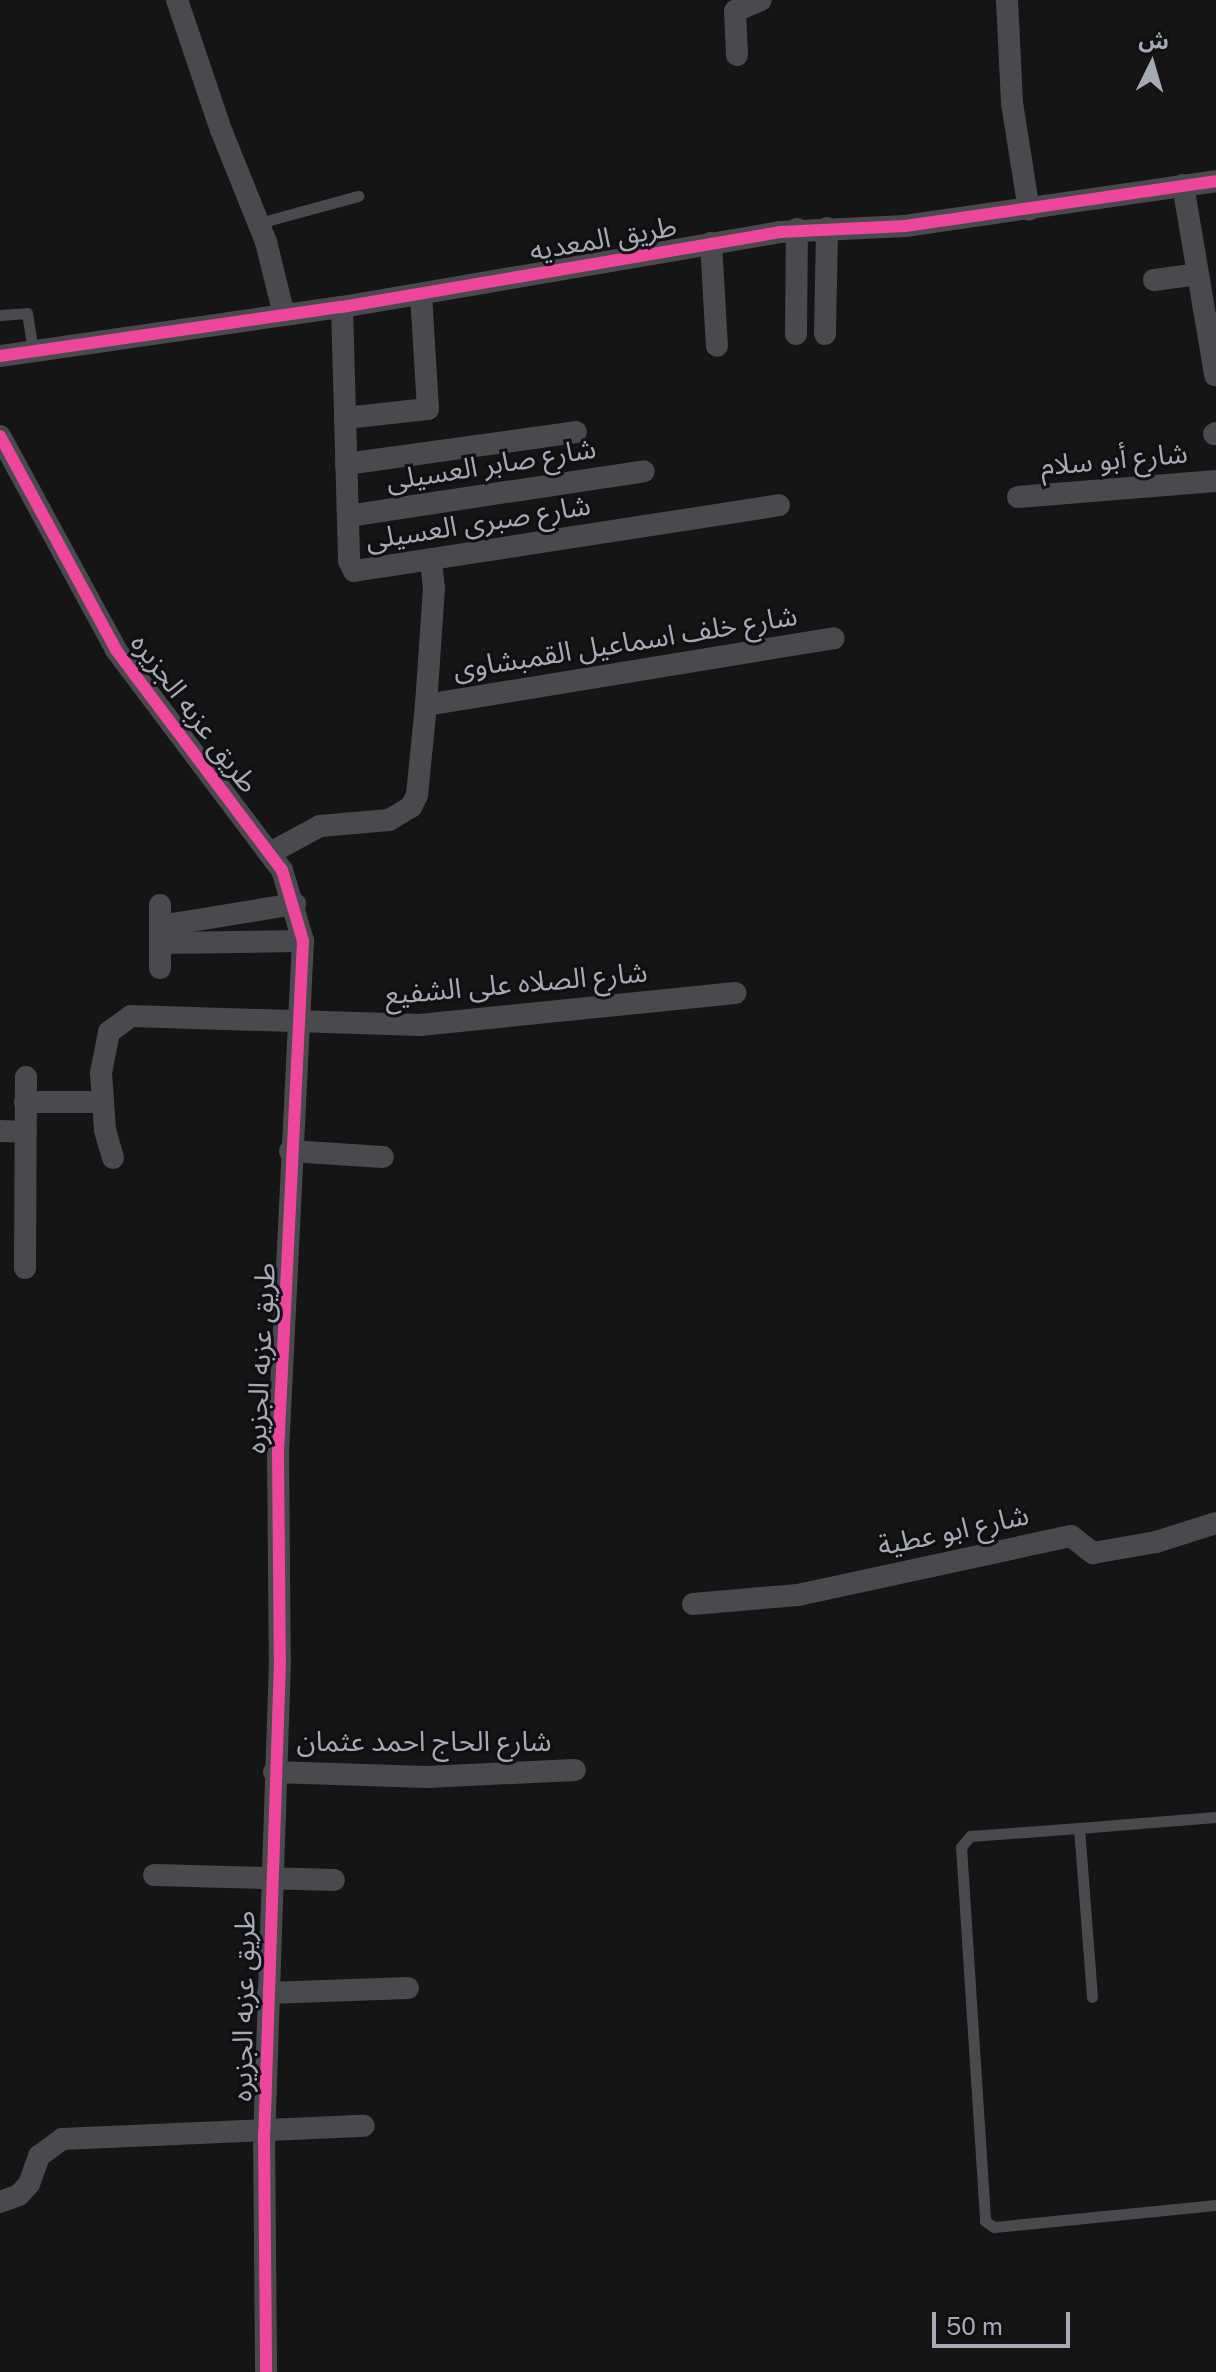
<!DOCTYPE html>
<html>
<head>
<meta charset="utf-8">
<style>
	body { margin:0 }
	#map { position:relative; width:1216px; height:2372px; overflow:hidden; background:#151515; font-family:"Public Sans","Noto Sans Arabic",sans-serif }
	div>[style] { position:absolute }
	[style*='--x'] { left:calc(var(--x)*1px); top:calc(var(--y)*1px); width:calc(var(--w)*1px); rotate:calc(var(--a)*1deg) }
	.service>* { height:11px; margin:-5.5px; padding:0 5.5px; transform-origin:5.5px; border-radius:5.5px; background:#494a4e }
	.minor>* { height:22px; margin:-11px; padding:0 11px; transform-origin:11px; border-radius:11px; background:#494a4e }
	.cycleway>* { height:12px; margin:-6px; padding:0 6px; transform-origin:6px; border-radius:6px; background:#ed469a }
	span { translate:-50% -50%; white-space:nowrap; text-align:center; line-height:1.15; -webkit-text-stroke:6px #100f11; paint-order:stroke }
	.street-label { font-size:28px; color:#a6aab7 }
	.north { position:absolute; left:1112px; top:24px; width:80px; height:80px; -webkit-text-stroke:6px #100f11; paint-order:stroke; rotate:5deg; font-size:22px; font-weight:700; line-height:32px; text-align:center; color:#a6aab7 }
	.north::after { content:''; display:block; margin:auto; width:28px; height:36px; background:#a6aab7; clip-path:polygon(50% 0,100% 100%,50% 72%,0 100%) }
	.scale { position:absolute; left:932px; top:2312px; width:138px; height:36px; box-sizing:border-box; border:4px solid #a6aab7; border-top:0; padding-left:10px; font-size:24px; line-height:28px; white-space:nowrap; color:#a6aab7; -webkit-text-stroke:6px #100f11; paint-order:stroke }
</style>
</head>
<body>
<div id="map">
	<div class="service">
		<div style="--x:259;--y:223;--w:103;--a:-15.3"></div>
		<div style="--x:0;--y:315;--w:27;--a:-4"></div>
		<div style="--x:27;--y:313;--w:38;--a:81"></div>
		<div style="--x:1079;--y:1828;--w:109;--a:175.8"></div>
		<div style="--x:970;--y:1836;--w:14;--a:129"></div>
		<div style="--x:961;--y:1847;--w:375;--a:86.3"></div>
		<div style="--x:985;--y:2221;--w:11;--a:34"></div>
		<div style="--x:994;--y:2227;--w:223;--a:-5.7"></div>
		<div style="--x:1092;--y:1997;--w:169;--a:-94.4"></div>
		<div style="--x:1079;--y:1828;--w:137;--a:-4.6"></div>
	</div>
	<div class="minor">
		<div style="--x:177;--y:0;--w:137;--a:71.3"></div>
		<div style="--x:221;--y:130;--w:121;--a:68.1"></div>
		<div style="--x:266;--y:242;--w:75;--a:76.1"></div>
		<div style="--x:1007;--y:0;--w:103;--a:87.2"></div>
		<div style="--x:1012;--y:103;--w:108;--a:81"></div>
		<div style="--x:737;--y:55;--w:44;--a:-92.6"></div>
		<div style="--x:735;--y:11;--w:28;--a:-23"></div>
		<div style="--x:1183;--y:185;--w:193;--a:80.4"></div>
		<div style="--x:711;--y:243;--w:103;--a:86.7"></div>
		<div style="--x:1154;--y:280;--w:44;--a:-7.8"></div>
		<div style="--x:342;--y:307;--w:254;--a:88.4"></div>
		<div style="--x:349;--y:561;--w:11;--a:63"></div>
		<div style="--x:354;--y:571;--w:430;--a:-8.8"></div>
		<div style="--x:796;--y:334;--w:105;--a:-89.5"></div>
		<div style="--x:825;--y:334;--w:106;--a:-88.9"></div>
		<div style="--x:0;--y:356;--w:345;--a:-8.2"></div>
		<div style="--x:342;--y:307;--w:444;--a:-9.7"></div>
		<div style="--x:780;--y:232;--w:125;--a:-2.7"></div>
		<div style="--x:905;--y:226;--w:314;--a:-8.2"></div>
		<div style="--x:345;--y:418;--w:83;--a:-6.2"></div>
		<div style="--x:428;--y:409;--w:115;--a:-93.5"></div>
		<div style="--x:1214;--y:434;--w:2;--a:-27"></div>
		<div style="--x:0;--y:436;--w:243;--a:61.5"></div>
		<div style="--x:116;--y:650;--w:276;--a:53"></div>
		<div style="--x:282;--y:870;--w:74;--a:73.5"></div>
		<div style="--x:303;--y:941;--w:512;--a:92.8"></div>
		<div style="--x:278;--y:1452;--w:209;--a:89.5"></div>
		<div style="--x:280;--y:1661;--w:471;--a:91.9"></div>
		<div style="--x:264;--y:2132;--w:240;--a:89.5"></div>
		<div style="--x:346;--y:464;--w:232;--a:-7.9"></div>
		<div style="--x:1018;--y:497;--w:199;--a:-4.6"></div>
		<div style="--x:348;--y:516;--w:299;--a:-8.6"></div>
		<div style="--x:426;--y:705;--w:413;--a:-9.3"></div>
		<div style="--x:270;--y:853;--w:57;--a:-28.4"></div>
		<div style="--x:320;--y:826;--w:69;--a:-5"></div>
		<div style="--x:389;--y:820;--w:26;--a:-31"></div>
		<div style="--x:411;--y:807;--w:13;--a:-63"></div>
		<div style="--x:417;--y:795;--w:90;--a:-84.3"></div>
		<div style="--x:426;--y:705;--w:116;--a:-86.1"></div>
		<div style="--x:434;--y:589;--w:29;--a:-96"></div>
		<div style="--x:160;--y:926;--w:137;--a:-9.3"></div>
		<div style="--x:160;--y:943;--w:143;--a:-0.8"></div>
		<div style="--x:160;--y:968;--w:63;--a:-90"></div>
		<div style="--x:25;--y:1102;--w:76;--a:0"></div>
		<div style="--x:0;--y:1131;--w:25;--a:2"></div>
		<div style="--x:290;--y:1151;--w:93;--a:3.7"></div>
		<div style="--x:113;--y:1158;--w:29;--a:-106"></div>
		<div style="--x:105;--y:1130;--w:57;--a:-94"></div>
		<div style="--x:101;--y:1073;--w:42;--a:-79"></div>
		<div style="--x:109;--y:1032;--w:27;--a:-36"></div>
		<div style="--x:131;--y:1016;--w:289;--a:1.8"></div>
		<div style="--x:420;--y:1025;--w:317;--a:-5.8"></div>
		<div style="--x:25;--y:1268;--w:191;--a:-89.7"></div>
		<div style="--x:693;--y:1604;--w:105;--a:-4.9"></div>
		<div style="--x:798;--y:1595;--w:279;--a:-12.2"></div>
		<div style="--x:1071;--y:1536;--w:28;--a:38"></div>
		<div style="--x:1093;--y:1553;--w:64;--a:-9.9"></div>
		<div style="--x:1156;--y:1542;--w:63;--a:-17.6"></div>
		<div style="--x:274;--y:1772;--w:152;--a:1.9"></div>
		<div style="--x:426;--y:1777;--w:149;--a:-2.7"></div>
		<div style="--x:154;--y:1875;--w:180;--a:1.6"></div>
		<div style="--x:268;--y:1993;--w:140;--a:-2"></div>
		<div style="--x:0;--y:2202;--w:20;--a:-20"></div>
		<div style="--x:19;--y:2195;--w:15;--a:-48"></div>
		<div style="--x:29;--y:2184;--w:30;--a:-70"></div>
		<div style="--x:39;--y:2156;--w:29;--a:-36"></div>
		<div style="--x:62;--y:2139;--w:302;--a:-2.5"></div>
	</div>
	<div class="cycleway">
		<div style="--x:0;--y:356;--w:345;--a:-8.2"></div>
		<div style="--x:342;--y:307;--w:444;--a:-9.7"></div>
		<div style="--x:780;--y:232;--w:125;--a:-2.7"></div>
		<div style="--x:905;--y:226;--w:314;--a:-8.2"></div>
		<div style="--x:0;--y:436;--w:243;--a:61.5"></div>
		<div style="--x:116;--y:650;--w:276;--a:53"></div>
		<div style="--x:282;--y:870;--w:74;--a:73.5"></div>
		<div style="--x:303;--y:941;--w:512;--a:92.8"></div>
		<div style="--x:278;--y:1452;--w:209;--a:89.5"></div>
		<div style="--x:280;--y:1661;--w:471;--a:91.9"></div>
		<div style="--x:264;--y:2132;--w:240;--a:89.5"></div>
	</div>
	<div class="street-label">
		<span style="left:603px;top:238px;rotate:-10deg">طريق المعديه</span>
		<span style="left:1114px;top:459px;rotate:-5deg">شارع أبو سلام</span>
		<span style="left:491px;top:464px;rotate:-9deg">شارع صابر العسيلى</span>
		<span style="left:478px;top:522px;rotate:-9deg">شارع صبرى العسيلى</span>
		<span style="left:625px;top:642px;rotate:-9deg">شارع خلف اسماعيل القمبشاوى</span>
		<span style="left:195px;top:713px;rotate:53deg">طريق عزبه الجزيره</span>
		<span style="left:516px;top:983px;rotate:-5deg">شارع الصلاه على الشفيع</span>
		<span style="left:260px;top:1358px;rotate:-87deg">طريق عزبه الجزيره</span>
		<span style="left:953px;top:1530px;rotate:-12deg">شارع ابو عطية</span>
		<span style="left:424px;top:1741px">شارع الحاج احمد عثمان</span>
		<span style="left:243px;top:2006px;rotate:-89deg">طريق عزبه الجزيره</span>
	</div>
	<div class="north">ش</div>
	<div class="scale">50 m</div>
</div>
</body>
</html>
